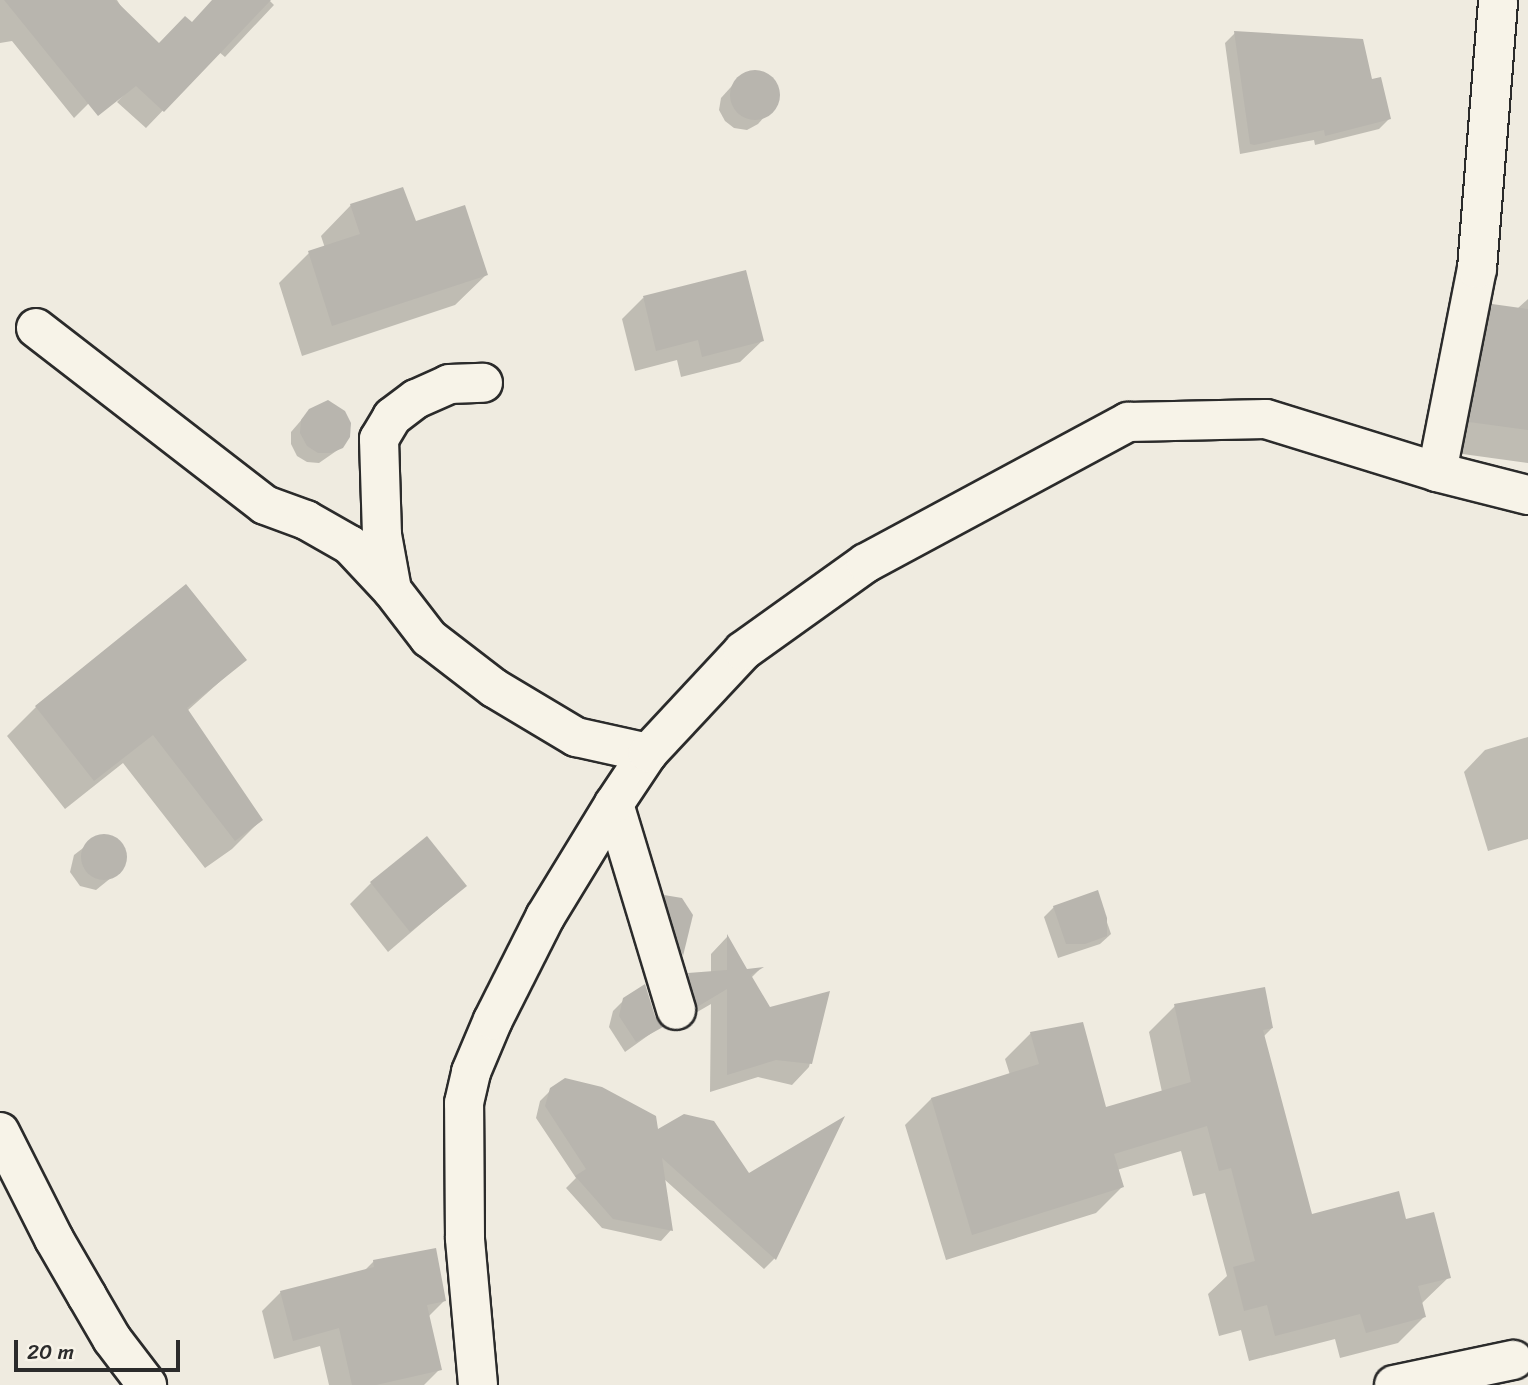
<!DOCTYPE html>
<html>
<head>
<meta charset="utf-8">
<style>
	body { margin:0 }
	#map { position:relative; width:1528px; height:1385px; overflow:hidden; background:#efebe0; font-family:Sriracha,sans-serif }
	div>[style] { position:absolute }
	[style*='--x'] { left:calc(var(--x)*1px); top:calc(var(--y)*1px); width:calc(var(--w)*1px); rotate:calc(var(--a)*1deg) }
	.shadow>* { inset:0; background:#0003 }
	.building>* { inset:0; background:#b8b5ae }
	.round { border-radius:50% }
	.roads { filter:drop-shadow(2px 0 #2b2b2b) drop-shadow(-2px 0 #2b2b2b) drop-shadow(0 2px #2b2b2b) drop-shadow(0 -2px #2b2b2b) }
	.minor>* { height:38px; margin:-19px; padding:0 19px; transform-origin:19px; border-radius:19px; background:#f7f3e8 }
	span { translate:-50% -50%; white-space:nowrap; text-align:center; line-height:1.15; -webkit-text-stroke:5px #f7f3e8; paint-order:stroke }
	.scale { position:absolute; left:14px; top:1340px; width:166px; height:32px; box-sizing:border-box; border:4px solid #2b2b2b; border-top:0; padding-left:9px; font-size:21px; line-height:24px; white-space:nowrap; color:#2b2b2b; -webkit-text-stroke:5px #f7f3e8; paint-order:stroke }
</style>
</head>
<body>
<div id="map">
	<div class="shadow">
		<div style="clip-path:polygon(0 0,117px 0,127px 16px,88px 104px,74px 118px,12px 41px,0 43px)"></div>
		<div style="clip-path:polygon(214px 0,269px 0,274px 5px,225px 57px,219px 52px,146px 128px,117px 102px)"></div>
		<div style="clip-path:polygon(1235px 33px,1371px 81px,1389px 119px,1379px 129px,1315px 145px,1314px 140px,1240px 154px,1225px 43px)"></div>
		<div style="clip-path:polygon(751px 72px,763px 73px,773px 81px,778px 92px,777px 103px,758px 124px,747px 130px,734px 128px,725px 121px,719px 110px,721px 98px,740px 77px)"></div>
		<div style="clip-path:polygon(351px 205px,414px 223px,486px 275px,455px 305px,302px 356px,279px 283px,309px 253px,325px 248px,321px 236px)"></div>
		<div style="clip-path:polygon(643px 298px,762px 341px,740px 362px,681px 377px,677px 360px,635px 371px,622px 319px)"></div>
		<div style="clip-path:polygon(1528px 299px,1528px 463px,1441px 451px,1464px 335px,1493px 306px,1517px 309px)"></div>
		<div style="clip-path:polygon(310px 410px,342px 447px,319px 463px,307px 462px,297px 456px,291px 444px,291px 432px)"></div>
		<div style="clip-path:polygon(186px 587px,244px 660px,187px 711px,261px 820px,232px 849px,205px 868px,123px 763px,65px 809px,7px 736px,36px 707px)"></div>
		<div style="clip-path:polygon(1528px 737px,1528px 839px,1488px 851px,1464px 772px,1485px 750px)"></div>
		<div style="clip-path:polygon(100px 835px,117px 838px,126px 853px,122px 869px,96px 890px,80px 886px,70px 872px,74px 855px)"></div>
		<div style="clip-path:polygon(371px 883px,465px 886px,388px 952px,350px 904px)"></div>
		<div style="clip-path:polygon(1097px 893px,1111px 934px,1100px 944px,1058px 958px,1044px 917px,1054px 907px)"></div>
		<div style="clip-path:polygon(665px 897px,691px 915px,681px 955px,672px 964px,655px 907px)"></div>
		<div style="clip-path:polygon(727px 937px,746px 970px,759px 970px,751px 978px,769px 1009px,827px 993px,809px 1067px,792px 1085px,758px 1077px,710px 1092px,711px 1004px,680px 1022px,671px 992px,689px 975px,711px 973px,711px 954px)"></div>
		<div style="clip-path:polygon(624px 1000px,653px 1017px,660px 1027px,625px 1052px,609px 1027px,613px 1011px)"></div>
		<div style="clip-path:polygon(1175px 1006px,1272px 1028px,1263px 1037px,1310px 1216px,1405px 1222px,1449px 1277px,1421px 1304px,1424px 1317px,1398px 1343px,1340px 1358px,1335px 1339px,1249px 1361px,1241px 1330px,1219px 1336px,1208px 1294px,1227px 1276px,1205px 1193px,1193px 1196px,1181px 1151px,1117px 1170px,1122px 1187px,1096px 1213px,946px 1260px,905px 1125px,931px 1099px,1010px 1075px,1005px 1059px,1031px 1033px,1105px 1109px,1162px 1092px,1149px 1032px)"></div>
		<div style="clip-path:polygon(551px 1090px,657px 1132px,748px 1176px,841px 1121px,774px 1259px,764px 1269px,664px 1179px,671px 1230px,661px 1241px,602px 1228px,566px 1188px,576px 1178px,536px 1118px,540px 1101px)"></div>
		<div style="clip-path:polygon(374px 1261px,444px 1301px,428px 1317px,440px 1369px,424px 1385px,329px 1385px,320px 1346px,274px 1359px,262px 1311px,281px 1292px,364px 1271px)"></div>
	</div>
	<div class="building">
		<div style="clip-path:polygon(4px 0,115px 0,159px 43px,185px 16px,192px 22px,212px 0,271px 0,164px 112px,136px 86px,98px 116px)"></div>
		<div style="clip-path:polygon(1234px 31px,1363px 39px,1372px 79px,1381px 77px,1391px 119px,1325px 136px,1324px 130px,1254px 145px,1250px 144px)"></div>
		<div class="round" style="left:730px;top:70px;width:50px;height:50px"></div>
		<div style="clip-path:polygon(403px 187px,416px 221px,465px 205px,488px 275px,332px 326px,308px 251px,360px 234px,350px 204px)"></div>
		<div style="clip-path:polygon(746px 270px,764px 341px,702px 357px,698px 340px,656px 351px,643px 296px)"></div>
		<div style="clip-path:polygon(1492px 304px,1528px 309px,1528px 430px,1469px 422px)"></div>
		<div style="clip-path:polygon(328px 400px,345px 411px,351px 423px,350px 437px,343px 448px,331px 453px,318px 453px,307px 446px,300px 433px,301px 420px,309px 409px)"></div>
		<div style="clip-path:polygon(186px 584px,247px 660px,187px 708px,263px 820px,235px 841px,153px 735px,94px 781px,35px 706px)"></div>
		<div class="round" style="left:81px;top:834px;width:46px;height:46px"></div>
		<div style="clip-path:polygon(427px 836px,467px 886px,410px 932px,370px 882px)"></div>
		<div style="clip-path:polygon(1098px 890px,1107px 918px,1107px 936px,1085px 944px,1066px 944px,1053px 906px)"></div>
		<div style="clip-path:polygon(664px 895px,682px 898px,693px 915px,683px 956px)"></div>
		<div style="clip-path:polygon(727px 934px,747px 969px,764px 967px,751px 975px,770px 1007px,830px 991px,812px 1064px,776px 1060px,727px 1075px,727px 989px,697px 1007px,688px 973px,727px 970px)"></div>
		<div style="clip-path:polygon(645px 984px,655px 1016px,663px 1027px,636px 1042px,619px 1016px,623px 998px)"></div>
		<div style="clip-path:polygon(1265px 987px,1273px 1028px,1263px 1030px,1312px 1214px,1399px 1191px,1406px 1219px,1434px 1212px,1451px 1278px,1418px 1286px,1426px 1317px,1366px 1333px,1360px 1314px,1275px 1336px,1267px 1305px,1244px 1311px,1233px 1267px,1255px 1261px,1231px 1168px,1219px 1171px,1207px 1126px,1114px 1154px,1124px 1187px,972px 1235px,931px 1098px,1039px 1064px,1030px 1032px,1083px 1022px,1106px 1107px,1191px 1082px,1174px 1004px)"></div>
		<div style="clip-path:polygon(565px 1078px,602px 1087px,656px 1116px,658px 1129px,684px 1114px,714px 1121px,749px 1173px,845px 1116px,776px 1260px,662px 1158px,673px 1231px,613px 1219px,575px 1176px,586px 1169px,545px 1106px,550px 1088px)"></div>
		<div style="clip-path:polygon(436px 1248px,446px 1301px,427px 1305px,442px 1370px,376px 1385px,352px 1385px,339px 1328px,293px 1341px,280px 1291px,374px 1267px,373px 1260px)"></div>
	</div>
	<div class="roads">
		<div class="minor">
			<div style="--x:36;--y:328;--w:289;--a:37.7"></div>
			<div style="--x:265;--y:505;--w:44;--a:20.1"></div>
			<div style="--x:306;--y:520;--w:51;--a:29.6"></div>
			<div style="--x:350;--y:545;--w:62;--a:47"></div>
			<div style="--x:392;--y:590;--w:61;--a:52.4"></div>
			<div style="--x:429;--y:638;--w:82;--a:37.6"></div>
			<div style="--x:494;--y:688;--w:96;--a:30.9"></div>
			<div style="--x:576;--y:737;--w:74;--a:12.5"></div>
			<div style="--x:1437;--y:472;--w:207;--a:-78.9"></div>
			<div style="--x:1477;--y:269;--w:270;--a:-85.5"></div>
			<div style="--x:392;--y:590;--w:56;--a:-100.3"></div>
			<div style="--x:382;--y:535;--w:96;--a:-91.8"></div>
			<div style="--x:379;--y:439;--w:26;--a:-59"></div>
			<div style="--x:392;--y:417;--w:30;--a:-37"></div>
			<div style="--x:416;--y:399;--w:36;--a:-24"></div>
			<div style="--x:449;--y:384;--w:34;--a:-2"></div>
			<div style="--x:614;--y:804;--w:215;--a:73.2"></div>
			<div style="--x:0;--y:1132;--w:120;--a:63.2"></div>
			<div style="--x:54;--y:1239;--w:66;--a:59.9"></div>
			<div style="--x:87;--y:1296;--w:50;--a:59.8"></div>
			<div style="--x:112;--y:1339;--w:58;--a:52.7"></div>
			<div style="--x:478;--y:1385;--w:148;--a:-95.1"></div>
			<div style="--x:465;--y:1238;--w:135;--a:-90.4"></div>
			<div style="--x:464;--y:1103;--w:32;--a:-77"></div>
			<div style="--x:471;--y:1072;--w:56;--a:-67.1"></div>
			<div style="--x:493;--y:1020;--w:115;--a:-63.2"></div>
			<div style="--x:545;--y:917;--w:132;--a:-58.6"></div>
			<div style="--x:614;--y:804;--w:61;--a:-56.3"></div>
			<div style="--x:648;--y:753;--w:139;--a:-47"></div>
			<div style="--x:743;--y:651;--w:151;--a:-35.6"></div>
			<div style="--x:866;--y:563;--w:298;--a:-28.3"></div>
			<div style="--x:1128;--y:422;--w:138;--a:-1.2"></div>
			<div style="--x:1266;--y:419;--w:179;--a:17.2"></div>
			<div style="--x:1437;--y:472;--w:94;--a:14.2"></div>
			<div style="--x:1394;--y:1385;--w:122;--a:-11.9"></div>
		</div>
	</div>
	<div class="scale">20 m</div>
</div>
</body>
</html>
